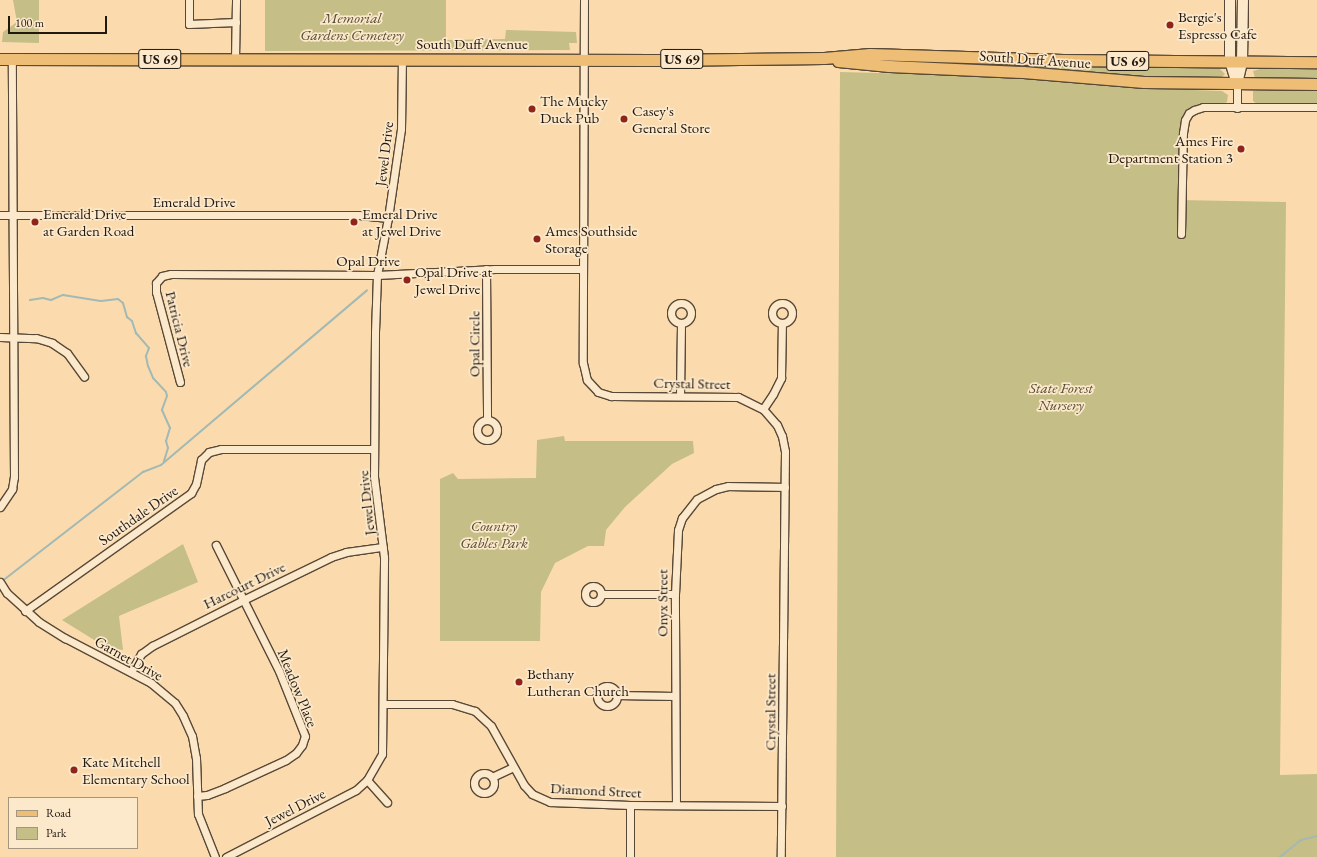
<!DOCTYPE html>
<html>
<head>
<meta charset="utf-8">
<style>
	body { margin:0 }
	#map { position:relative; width:1317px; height:857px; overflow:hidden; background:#fbdbae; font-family:"EB Garamond",serif }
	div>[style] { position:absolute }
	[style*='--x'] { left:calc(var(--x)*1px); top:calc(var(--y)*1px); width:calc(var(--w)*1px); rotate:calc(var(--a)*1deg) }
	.green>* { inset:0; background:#c5be86 }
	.stream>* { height:2px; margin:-1px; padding:0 1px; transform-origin:1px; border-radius:1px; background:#a2b9b4 }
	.roads { filter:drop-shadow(1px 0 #584937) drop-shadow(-1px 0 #584937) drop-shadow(0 1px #584937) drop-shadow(0 -1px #584937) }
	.minor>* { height:7px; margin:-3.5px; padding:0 3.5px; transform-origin:3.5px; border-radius:3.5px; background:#fce8ca }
	.minor>.ring { margin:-3.5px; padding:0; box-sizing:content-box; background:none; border:7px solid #fce8ca; border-radius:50% }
	.secondary>* { height:10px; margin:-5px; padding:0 5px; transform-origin:5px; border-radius:5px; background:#fce8ca }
	.primary>* { height:11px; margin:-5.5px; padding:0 5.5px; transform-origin:5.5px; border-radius:5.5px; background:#eebe77 }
	.dots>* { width:11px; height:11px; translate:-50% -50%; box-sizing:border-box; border:2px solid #fce8ca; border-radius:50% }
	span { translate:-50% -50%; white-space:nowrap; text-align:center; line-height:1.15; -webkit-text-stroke:3.5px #fce8ca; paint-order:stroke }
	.shield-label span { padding:1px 3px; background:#fce8ca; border:1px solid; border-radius:3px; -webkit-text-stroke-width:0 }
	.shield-label { font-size:14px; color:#21180f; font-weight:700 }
	.poi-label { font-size:15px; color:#21180f }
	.left { translate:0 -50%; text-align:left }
	.right { translate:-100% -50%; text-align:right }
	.park-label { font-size:15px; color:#524a33; font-style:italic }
	.street-label { font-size:15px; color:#21180f }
	.legend { position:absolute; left:8px; top:797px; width:130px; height:52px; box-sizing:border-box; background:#fce8ca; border:1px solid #a4957f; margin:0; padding:5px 7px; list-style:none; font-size:12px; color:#21180f }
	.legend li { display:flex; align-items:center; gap:8px; height:20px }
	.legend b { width:20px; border:1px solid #a4957f }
	.scale { position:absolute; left:8px; top:16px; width:99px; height:18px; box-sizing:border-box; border:2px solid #21180f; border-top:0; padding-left:5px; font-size:12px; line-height:14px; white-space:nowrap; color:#21180f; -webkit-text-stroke:3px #fce8ca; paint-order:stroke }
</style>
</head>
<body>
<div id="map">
	<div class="green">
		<div style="clip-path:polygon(13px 0,39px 0,39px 43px,2px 42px,3px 32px,17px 22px)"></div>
		<div style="clip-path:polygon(265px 0,446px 0,446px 40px,505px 39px,506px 30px,576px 32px,577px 43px,569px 43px,570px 50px,265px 51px)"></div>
		<div style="clip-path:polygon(1017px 64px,1213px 67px,1220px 69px,1225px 74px,1221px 78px,1140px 76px,1017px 67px)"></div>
		<div style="clip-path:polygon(1260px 69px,1317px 69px,1317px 80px,1255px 78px,1253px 71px)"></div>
		<div style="clip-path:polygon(840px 72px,991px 76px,1130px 88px,1222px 91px,1228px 95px,1227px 102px,1225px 103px,1198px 105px,1192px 107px,1183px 116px,1180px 134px,1178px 200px,1286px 202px,1280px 775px,1317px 774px,1317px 857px,836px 857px)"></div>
		<div style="clip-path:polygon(1317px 90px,1317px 103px,1257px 104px,1253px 101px,1253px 91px)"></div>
		<div style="clip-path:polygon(564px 436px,565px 441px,693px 441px,694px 453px,672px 464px,625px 507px,606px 530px,604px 546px,588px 546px,555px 563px,541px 592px,540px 641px,440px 641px,440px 479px,453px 473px,458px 479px,536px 478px,537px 440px)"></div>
		<div style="clip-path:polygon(183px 544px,198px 582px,119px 616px,123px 650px,107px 648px,62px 620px)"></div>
	</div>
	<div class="stream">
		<div style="--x:30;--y:300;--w:13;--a:-9"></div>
		<div style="--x:43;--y:298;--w:8;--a:14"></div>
		<div style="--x:51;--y:300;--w:13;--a:-23"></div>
		<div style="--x:63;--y:295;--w:38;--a:9"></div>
		<div style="--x:101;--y:301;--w:17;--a:-7"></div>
		<div style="--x:118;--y:299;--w:6;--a:39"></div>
		<div style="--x:123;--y:303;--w:15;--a:74"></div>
		<div style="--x:127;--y:317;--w:6;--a:39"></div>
		<div style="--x:132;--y:321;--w:13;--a:72"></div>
		<div style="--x:136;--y:333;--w:20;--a:49"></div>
		<div style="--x:149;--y:348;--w:9;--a:111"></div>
		<div style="--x:146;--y:356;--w:10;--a:79"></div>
		<div style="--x:148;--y:366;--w:13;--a:67"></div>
		<div style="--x:153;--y:378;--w:19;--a:47"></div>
		<div style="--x:166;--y:392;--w:4;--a:76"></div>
		<div style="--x:167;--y:396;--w:15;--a:110"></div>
		<div style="--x:162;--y:410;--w:20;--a:66"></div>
		<div style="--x:170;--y:428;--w:14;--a:107"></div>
		<div style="--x:166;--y:441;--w:7;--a:74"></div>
		<div style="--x:168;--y:448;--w:14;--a:107"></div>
		<div style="--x:1;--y:582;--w:180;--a:-37.8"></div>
		<div style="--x:143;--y:472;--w:19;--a:-21"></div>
		<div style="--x:161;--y:465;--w:270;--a:-40.3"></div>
		<div style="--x:1280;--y:857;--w:27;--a:-39"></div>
		<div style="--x:1301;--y:840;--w:16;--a:-14"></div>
	</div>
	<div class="roads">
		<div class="minor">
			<div style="--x:189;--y:0;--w:24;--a:90"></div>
			<div style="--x:189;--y:24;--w:47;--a:-2.4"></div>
			<div style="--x:584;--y:0;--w:363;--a:90.2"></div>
			<div style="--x:583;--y:363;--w:17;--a:77"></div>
			<div style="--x:587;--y:380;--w:16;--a:47"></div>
			<div style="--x:598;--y:392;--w:14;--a:17"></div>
			<div style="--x:611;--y:396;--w:127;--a:0.5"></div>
			<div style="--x:738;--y:397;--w:28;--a:26"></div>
			<div style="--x:763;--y:409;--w:21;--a:49"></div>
			<div style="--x:777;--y:425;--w:12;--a:66"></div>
			<div style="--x:782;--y:436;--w:15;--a:79"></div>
			<div style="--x:785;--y:451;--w:406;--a:90.6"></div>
			<div style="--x:235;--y:59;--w:59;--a:-89"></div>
			<div style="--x:1237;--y:84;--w:24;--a:90"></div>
			<div style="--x:0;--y:215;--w:359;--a:0"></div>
			<div style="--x:359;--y:215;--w:29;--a:6"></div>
			<div style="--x:1181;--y:234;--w:101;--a:-88.9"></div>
			<div style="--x:1183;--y:133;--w:13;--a:-81"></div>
			<div style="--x:1185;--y:120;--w:8;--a:-60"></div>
			<div style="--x:1189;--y:113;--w:6;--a:-31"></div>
			<div style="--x:1194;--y:110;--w:9;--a:-18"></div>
			<div style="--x:1203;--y:107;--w:114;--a:0"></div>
			<div style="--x:486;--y:269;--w:150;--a:89.6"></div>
			<div class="ring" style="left:671px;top:303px;width:13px;height:13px"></div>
			<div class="ring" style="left:772px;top:303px;width:13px;height:13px"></div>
			<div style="--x:0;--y:337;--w:36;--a:2"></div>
			<div style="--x:36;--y:338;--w:17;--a:17"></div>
			<div style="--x:52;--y:343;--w:18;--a:34"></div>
			<div style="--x:67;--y:353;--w:29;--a:54"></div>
			<div style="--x:180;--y:382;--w:93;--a:-104.9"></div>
			<div style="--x:156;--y:292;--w:9;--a:-90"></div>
			<div style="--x:156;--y:283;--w:9;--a:-49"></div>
			<div style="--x:162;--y:276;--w:9;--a:-13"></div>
			<div style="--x:171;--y:274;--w:206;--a:0.3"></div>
			<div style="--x:377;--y:275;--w:118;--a:-2.9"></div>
			<div style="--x:495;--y:269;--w:87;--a:0"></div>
			<div style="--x:680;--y:396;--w:73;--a:-89.2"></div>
			<div style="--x:763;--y:409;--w:18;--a:-56"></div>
			<div style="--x:773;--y:394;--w:18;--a:-63"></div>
			<div style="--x:781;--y:378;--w:55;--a:-89"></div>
			<div class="ring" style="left:477px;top:420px;width:13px;height:13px"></div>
			<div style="--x:0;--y:507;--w:22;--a:-56"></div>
			<div style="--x:12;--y:489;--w:12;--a:-81"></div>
			<div style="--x:14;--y:477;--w:418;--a:-90.3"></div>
			<div style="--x:0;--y:582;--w:13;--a:58"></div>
			<div style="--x:7;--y:593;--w:43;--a:42.2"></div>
			<div style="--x:39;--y:622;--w:31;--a:32"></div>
			<div style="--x:65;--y:638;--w:97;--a:27.6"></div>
			<div style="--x:151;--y:683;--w:31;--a:40"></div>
			<div style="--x:175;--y:703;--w:15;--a:58"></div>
			<div style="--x:183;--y:716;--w:22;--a:66"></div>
			<div style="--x:192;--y:736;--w:22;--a:80"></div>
			<div style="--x:196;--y:758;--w:56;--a:88"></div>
			<div style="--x:198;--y:814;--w:46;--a:68.4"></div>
			<div class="ring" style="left:585px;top:586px;width:9px;height:9px"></div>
			<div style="--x:601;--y:594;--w:74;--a:0"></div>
			<div style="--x:25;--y:611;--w:204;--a:-35.4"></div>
			<div style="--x:191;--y:493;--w:10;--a:-61"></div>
			<div style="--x:196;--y:484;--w:25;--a:-78"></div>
			<div style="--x:201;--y:460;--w:11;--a:-45"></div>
			<div style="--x:209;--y:452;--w:12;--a:-14"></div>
			<div style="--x:221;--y:449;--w:153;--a:0"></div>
			<div style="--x:131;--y:672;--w:21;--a:-61"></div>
			<div style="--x:141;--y:654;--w:14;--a:-36"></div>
			<div style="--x:152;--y:646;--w:102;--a:-26.8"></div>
			<div style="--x:243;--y:600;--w:98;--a:-26"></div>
			<div style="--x:331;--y:557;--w:16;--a:-18"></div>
			<div style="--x:346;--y:552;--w:37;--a:-8"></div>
			<div class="ring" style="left:597px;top:686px;width:13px;height:13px"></div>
			<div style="--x:616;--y:695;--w:59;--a:1"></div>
			<div style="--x:384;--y:704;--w:68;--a:0"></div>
			<div style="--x:452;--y:704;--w:24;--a:17"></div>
			<div style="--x:475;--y:711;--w:22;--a:43"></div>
			<div style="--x:491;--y:726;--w:68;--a:60.8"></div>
			<div style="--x:524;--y:785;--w:12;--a:48"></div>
			<div style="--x:532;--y:794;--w:20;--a:24"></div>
			<div style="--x:550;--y:802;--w:80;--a:2.1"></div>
			<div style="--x:630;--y:805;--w:152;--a:0.4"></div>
			<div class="ring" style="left:474px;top:773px;width:13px;height:13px"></div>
			<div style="--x:492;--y:777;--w:23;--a:-25"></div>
			<div style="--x:367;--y:780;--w:30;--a:48"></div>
			<div style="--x:197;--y:796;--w:10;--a:-6"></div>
			<div style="--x:207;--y:795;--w:19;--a:-21"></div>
			<div style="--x:225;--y:788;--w:67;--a:-24.7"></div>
			<div style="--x:286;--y:760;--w:12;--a:-35"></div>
			<div style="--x:296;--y:753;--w:10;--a:-53"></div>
			<div style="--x:302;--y:745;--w:9;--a:-72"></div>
			<div style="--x:305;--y:736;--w:70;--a:-111.8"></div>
			<div style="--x:279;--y:671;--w:141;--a:-116.6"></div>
			<div style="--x:676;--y:805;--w:211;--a:-90.3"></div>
			<div style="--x:675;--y:594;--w:64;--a:-87.3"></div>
			<div style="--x:678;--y:530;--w:13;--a:-72"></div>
			<div style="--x:682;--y:518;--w:24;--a:-52"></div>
			<div style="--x:697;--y:499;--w:21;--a:-28"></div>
			<div style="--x:716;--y:489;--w:12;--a:-14"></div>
			<div style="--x:728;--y:486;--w:57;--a:1"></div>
			<div style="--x:226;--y:857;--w:146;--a:-27.3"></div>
			<div style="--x:356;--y:790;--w:15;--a:-42"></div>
			<div style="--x:367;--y:780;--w:30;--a:-60"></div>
			<div style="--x:382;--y:754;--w:197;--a:-89.4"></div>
			<div style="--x:384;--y:557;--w:81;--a:-97.1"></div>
			<div style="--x:374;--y:477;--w:145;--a:-89.6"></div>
			<div style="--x:375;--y:332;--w:57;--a:-88"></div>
			<div style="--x:377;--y:275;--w:58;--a:-79.1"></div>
			<div style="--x:388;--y:218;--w:90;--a:-81.7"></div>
			<div style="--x:401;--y:129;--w:70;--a:-89.2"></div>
			<div style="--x:630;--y:857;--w:52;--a:-90"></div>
		</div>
		<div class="secondary">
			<div style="--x:1230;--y:0;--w:61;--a:90"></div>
			<div style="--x:1230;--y:61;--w:24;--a:73"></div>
			<div style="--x:1237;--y:84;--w:23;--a:-77"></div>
			<div style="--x:1242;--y:62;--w:62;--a:-89.1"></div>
		</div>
		<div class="primary">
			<div style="--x:0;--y:59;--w:657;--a:0.09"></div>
			<div style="--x:657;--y:60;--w:167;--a:-0.7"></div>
			<div style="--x:824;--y:58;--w:46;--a:-5"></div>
			<div style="--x:870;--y:54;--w:193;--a:1.8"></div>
			<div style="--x:1063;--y:60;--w:254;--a:0.5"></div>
			<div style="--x:838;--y:61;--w:51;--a:5.6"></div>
			<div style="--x:889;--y:66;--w:134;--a:2.6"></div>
			<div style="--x:1023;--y:72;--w:121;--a:4.7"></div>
			<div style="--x:1144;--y:82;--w:173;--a:0.7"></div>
		</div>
	</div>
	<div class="dots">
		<div style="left:1170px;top:25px;background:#8f2418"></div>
		<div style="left:532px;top:109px;background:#8f2418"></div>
		<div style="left:624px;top:119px;background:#8f2418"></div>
		<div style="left:1241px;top:149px;background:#8f2418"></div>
		<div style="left:35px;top:222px;background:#8f2418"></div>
		<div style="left:354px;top:222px;background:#8f2418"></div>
		<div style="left:537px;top:239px;background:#8f2418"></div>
		<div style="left:407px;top:280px;background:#8f2418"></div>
		<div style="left:519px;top:682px;background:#8f2418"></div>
		<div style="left:74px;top:770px;background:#8f2418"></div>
	</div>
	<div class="shield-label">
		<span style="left:160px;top:59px">US 69</span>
		<span style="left:682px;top:59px">US 69</span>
		<span style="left:1128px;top:61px">US 69</span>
	</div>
	<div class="poi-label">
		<span class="left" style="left:1178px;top:25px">Bergie's<br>Espresso Cafe</span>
		<span class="left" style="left:540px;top:109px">The Mucky<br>Duck Pub</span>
		<span class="left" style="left:632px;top:119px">Casey's<br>General Store</span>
		<span class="right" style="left:1233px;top:149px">Ames Fire<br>Department Station 3</span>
		<span class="left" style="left:43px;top:222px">Emerald Drive<br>at Garden Road</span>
		<span class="left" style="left:362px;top:222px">Emeral Drive<br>at Jewel Drive</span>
		<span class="left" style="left:545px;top:239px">Ames Southside<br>Storage</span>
		<span class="left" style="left:415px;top:280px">Opal Drive at<br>Jewel Drive</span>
		<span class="left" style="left:527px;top:682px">Bethany<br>Lutheran Church</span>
		<span class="left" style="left:82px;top:770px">Kate Mitchell<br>Elementary School</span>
	</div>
	<div class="park-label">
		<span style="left:352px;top:26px">Memorial<br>Gardens Cemetery</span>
		<span style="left:1061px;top:396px">State Forest<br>Nursery</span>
		<span style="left:494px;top:534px">Country<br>Gables Park</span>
	</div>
	<div class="street-label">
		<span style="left:472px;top:44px">South Duff Avenue</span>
		<span style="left:1035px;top:59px;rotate:4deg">South Duff Avenue</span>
		<span style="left:384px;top:154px;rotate:-83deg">Jewel Drive</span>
		<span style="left:194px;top:202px">Emerald Drive</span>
		<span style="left:368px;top:261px">Opal Drive</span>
		<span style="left:180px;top:329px;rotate:76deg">Patricia Drive</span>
		<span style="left:474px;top:344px;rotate:-90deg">Opal Circle</span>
		<span style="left:692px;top:383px;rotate:1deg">Crystal Street</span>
		<span style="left:366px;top:503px;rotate:-96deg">Jewel Drive</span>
		<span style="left:138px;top:515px;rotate:-35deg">Southdale Drive</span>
		<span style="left:244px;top:585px;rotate:-26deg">Harcourt Drive</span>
		<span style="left:662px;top:603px;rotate:-90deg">Onyx Street</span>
		<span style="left:129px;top:658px;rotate:29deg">Garnet Drive</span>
		<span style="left:298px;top:688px;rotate:68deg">Meadow Place</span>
		<span style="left:770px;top:712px;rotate:-90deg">Crystal Street</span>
		<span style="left:596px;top:790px;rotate:3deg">Diamond Street</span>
		<span style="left:295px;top:807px;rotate:-27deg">Jewel Drive</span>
	</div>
	<ul class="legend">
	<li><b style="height:5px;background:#eebe77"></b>Road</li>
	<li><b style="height:11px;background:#c5be86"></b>Park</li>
	</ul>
	<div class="scale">100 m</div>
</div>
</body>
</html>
